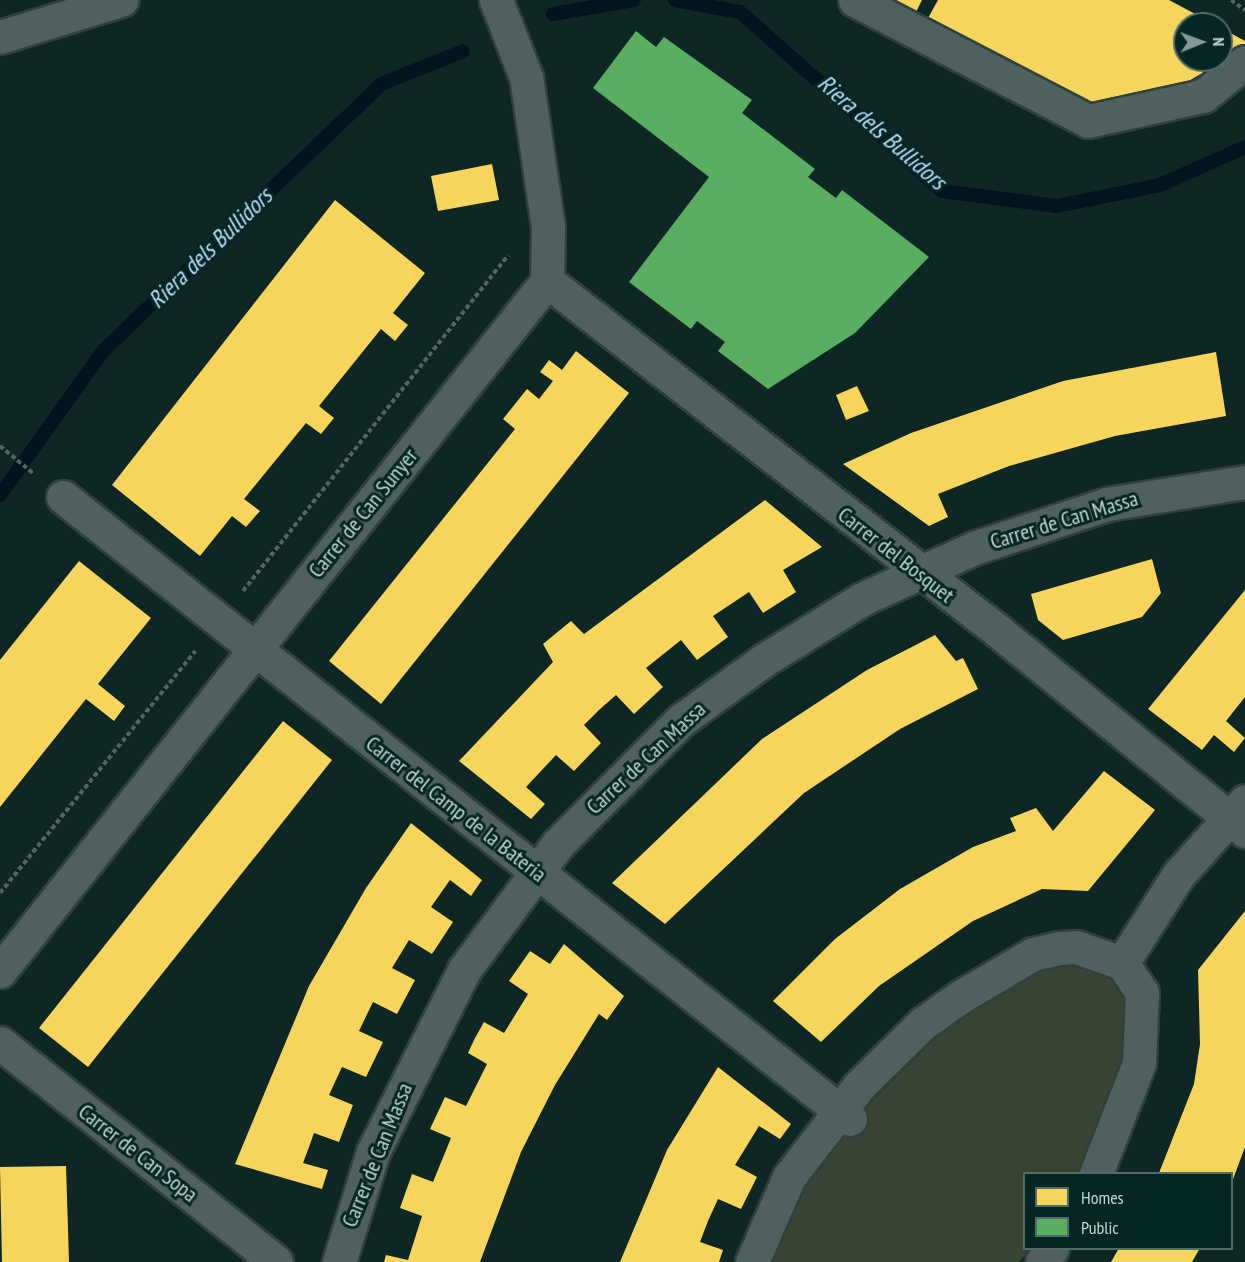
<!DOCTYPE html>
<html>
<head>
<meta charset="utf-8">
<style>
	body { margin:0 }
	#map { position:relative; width:1245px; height:1262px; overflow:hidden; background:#0e2624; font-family:"PT Sans Narrow",sans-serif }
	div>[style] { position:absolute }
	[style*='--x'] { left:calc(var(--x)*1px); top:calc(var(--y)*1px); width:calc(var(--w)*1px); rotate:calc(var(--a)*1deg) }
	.green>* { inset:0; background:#394334 }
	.homes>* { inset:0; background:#f6d55c }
	.public>* { inset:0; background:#5aae61 }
	.stream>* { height:14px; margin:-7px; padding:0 7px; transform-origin:7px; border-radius:7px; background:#021320 }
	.path>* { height:4px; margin-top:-2px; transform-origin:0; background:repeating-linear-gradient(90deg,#556362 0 4.5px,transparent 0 7.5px) }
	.roads { filter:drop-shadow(2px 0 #2f403d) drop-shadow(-2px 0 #2f403d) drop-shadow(0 2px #2f403d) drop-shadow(0 -2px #2f403d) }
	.street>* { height:33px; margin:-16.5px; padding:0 16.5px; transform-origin:16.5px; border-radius:16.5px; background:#4f605e }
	span { translate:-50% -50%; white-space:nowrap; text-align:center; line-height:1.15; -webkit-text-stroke:6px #052622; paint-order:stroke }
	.street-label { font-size:22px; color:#c1d6d3 }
	.water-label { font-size:24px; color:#baddfc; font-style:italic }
	.legend { position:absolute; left:1023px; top:1172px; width:210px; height:78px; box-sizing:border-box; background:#052622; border:2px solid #506c69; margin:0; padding:8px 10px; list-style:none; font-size:18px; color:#c1d6d3 }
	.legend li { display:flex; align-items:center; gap:12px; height:30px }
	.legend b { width:30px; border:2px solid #506c69 }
	.north { position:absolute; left:1173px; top:12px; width:60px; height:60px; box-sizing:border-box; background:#052622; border:2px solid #506c69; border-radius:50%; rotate:89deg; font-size:16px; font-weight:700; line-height:24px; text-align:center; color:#c1d6d3 }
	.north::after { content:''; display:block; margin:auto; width:21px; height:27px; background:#829896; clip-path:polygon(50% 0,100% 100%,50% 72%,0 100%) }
</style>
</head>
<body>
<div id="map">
	<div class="green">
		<div style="clip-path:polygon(1063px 959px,1118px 977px,1129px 998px,1125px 1067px,1079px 1173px,1024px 1174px,1024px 1248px,1030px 1249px,1019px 1262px,768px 1262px,797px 1194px,872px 1091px,980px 1000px,1040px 965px)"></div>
	</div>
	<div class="homes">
		<div style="clip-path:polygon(889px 0,922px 0,915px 14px)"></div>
		<div style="clip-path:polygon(938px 0,1169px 0,1214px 24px,1185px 24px,1185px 60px,1221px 60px,1221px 28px,1245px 41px,1245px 48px,1170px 92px,1089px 107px,927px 20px)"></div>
		<div style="clip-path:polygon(492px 164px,499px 200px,438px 211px,431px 176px)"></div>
		<div style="clip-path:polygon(335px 200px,425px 273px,393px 313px,408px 325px,395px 341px,381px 329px,319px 406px,334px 418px,321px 434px,306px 423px,244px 499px,260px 511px,246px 527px,232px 516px,200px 556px,112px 485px)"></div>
		<div style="clip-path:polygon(576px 351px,629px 393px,381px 704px,329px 661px,515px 429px,503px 419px,527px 389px,539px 399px,553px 381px,540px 372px,549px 360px,562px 370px)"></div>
		<div style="clip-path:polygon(1216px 352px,1226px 416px,1115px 436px,1009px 466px,938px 494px,948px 517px,929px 526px,843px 464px,911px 433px,1063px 381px)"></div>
		<div style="clip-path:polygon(857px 386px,869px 411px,846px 420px,836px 395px)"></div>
		<div style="clip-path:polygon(765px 500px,822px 547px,783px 570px,796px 592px,763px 613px,749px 592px,713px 616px,728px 637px,697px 660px,681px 640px,646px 668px,663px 687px,634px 714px,616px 695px,599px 710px,584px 725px,601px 743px,574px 771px,556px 755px,526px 787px,545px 804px,531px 819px,459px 761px,553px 662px,543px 644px,571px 621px,584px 634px)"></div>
		<div style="clip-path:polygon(1152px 559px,1161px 593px,1142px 617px,1063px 640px,1038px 620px,1031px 594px)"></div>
		<div style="clip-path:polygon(79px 561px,151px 618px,98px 684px,125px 706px,114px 721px,86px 699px,0 807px,0 660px)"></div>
		<div style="clip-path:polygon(1245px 590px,1245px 697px,1226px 721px,1245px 738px,1234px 752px,1214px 735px,1202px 750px,1148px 709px)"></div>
		<div style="clip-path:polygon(935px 635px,956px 661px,963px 658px,978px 689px,900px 729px,804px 793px,665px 924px,612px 883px,762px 739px,867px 670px)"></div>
		<div style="clip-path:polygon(283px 721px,332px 760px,88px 1067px,39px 1028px)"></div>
		<div style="clip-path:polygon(1104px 771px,1155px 810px,1088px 891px,1042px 889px,973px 921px,879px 986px,821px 1042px,773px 1001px,835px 939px,900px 889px,973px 847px,1016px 831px,1010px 818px,1036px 808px,1053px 831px)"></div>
		<div style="clip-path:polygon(411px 823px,482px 880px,471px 896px,450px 880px,431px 907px,453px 922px,432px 954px,409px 940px,392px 968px,415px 980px,397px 1014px,373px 1002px,359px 1031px,383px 1042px,366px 1077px,342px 1067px,329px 1095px,353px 1105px,339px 1142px,314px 1133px,309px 1147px,303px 1163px,328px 1170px,322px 1189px,235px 1164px,309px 986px,366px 888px)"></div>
		<div style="clip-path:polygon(1245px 911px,1245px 1147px,1232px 1182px,1232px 1173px,1159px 1173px,1194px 1084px,1200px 1044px,1198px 970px)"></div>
		<div style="clip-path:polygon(564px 944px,624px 996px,607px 1020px,599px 1014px,555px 1085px,521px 1152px,480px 1262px,384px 1262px,386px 1255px,408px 1260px,422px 1216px,400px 1208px,412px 1174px,433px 1182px,451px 1138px,430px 1129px,445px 1097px,466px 1106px,487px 1064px,468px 1053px,475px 1038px,484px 1022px,504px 1033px,528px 994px,509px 981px,530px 951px,550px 964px)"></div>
		<div style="clip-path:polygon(718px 1067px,791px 1124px,780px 1139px,759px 1126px,735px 1165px,757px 1177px,741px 1209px,718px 1199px,708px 1221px,700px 1242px,723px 1250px,719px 1262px,620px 1262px,667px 1150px)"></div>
		<div style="clip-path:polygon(66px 1166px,69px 1262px,2px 1262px,0 1167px)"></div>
		<div style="clip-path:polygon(1119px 1248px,1200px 1248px,1192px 1262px,1111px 1262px)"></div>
	</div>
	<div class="public">
		<div style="clip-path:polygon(636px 31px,656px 47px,664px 37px,752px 100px,742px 113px,815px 169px,808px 177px,836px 198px,842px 190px,929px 257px,855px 333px,768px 389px,718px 351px,725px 342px,697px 321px,691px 329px,629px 282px,709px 177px,593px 88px)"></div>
	</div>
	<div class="stream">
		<div style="--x:675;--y:0;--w:66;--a:10.5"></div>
		<div style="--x:740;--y:12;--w:270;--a:41.5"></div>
		<div style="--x:942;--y:191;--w:116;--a:7.4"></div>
		<div style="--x:1057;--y:206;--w:105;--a:-11.5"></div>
		<div style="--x:1160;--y:185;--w:93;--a:-24.1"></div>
		<div style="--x:553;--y:14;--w:82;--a:-9.8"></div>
		<div style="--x:0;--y:495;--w:178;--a:-54.4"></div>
		<div style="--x:104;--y:350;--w:384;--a:-43.8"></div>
		<div style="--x:381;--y:84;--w:88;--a:-21.9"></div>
	</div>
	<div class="path">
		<div style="--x:1231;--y:0;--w:17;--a:36"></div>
		<div style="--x:0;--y:446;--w:44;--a:39.5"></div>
		<div style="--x:243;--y:591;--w:428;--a:-51.7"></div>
		<div style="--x:0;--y:893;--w:311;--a:-51.1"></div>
	</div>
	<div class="roads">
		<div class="street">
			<div style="--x:855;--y:0;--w:263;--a:27.4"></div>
			<div style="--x:1088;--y:121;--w:118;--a:-12.3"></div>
			<div style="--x:1203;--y:96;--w:54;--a:-39"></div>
			<div style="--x:0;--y:37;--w:127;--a:-17"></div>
			<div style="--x:547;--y:281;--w:571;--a:37.81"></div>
			<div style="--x:998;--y:631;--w:318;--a:39"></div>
			<div style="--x:63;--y:497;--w:1003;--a:38.32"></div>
			<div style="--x:1122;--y:963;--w:106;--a:-57.4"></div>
			<div style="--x:1179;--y:874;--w:98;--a:-47.9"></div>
			<div style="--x:0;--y:971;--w:881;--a:-51.59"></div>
			<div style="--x:547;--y:281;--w:54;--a:-88.9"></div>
			<div style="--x:548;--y:227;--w:152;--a:-98.3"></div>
			<div style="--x:526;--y:77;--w:83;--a:-111.3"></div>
			<div style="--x:0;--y:1043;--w:352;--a:38.4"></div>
			<div style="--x:339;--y:1262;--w:115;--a:-72.8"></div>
			<div style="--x:373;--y:1152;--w:203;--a:-63.4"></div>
			<div style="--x:464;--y:970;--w:157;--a:-53.3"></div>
			<div style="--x:558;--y:844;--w:173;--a:-45.2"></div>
			<div style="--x:680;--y:721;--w:104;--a:-36"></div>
			<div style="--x:764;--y:660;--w:115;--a:-31.9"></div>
			<div style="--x:862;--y:599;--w:123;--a:-24.5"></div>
			<div style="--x:974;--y:548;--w:140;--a:-18.3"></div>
			<div style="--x:1107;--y:504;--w:140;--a:-9.1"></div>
			<div style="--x:752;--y:1262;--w:93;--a:-66.5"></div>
			<div style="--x:789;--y:1177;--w:115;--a:-52.4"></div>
			<div style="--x:859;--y:1086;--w:88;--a:-44.5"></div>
			<div style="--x:922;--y:1024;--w:47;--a:-35.4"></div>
			<div style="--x:960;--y:997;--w:85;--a:-30.5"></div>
			<div style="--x:1033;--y:954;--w:27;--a:-13"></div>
			<div style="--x:1059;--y:948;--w:17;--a:-3"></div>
			<div style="--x:1076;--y:947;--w:49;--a:19.2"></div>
			<div style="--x:1122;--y:963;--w:36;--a:56"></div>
			<div style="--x:1142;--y:993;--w:70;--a:92.5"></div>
			<div style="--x:1139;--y:1063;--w:119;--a:111.2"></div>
			<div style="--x:1042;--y:1262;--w:17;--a:-54"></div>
		</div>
	</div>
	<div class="street-label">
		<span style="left:363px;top:513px;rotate:-51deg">Carrer de Can Sunyer</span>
		<span style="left:1064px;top:520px;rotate:-17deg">Carrer de Can Massa</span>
		<span style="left:896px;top:555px;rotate:38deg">Carrer del Bosquet</span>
		<span style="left:646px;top:758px;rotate:-43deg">Carrer de Can Massa</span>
		<span style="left:456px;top:809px;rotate:38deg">Carrer del Camp de la Bateria</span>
		<span style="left:138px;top:1153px;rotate:38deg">Carrer de Can Sopa</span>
		<span style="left:377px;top:1155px;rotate:-68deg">Carrer de Can Massa</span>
	</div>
	<div class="water-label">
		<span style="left:882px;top:132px;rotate:41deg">Riera dels Bullidors</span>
		<span style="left:210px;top:248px;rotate:-44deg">Riera dels Bullidors</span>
	</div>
	<ul class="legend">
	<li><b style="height:16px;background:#f6d55c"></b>Homes</li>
	<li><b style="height:16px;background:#5aae61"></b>Public</li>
	</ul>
	<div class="north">N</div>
</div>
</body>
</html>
